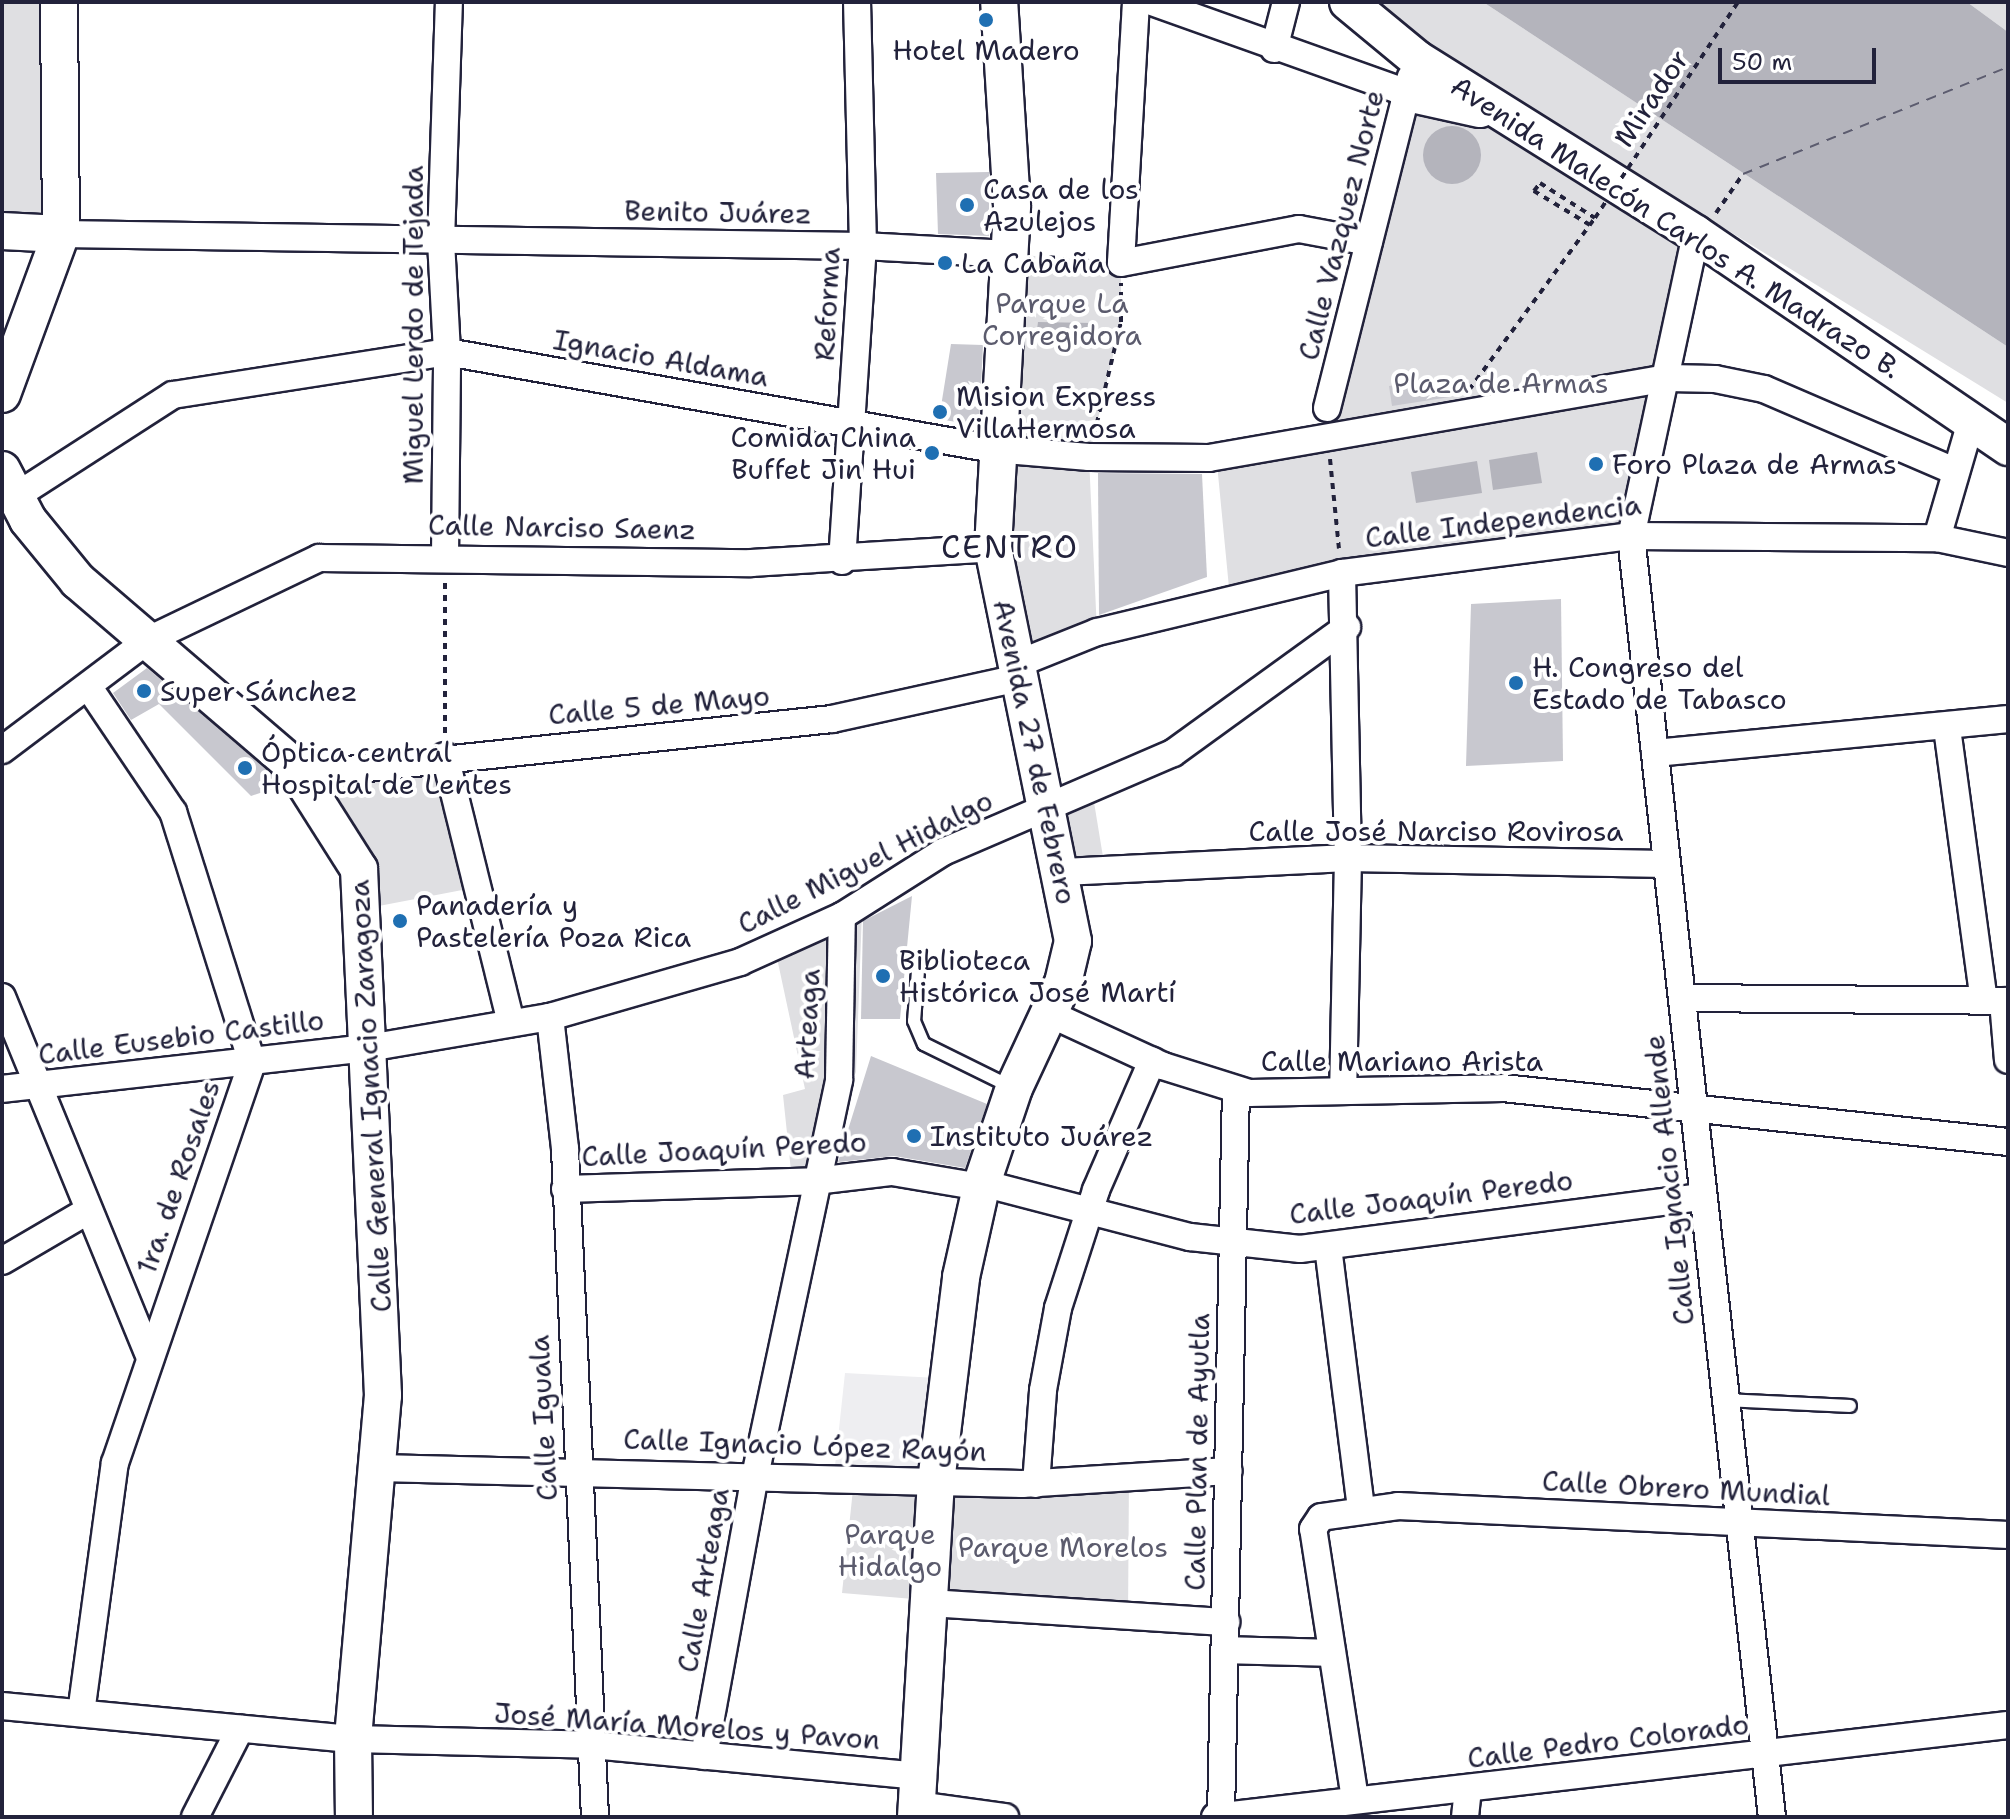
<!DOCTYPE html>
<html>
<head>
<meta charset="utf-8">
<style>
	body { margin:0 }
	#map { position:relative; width:2010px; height:1819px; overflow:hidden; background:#fff; font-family:"Shantell Sans",sans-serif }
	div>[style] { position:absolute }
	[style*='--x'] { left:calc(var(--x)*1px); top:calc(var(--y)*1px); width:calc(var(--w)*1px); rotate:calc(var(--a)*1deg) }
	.built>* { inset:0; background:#eeeef1 }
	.green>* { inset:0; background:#dfdfe2 }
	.water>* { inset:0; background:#b4b4bc }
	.round { border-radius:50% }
	.ferry>* { height:2px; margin-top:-1px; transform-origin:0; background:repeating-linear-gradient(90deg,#5c5c6f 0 10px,transparent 0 18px) }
	.building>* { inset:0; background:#c8c8cf }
	.path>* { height:4px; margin-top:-2px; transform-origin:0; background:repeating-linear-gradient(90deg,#22223b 0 6px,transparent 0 12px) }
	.roads { filter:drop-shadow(2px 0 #22223b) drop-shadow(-2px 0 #22223b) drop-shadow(0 2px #22223b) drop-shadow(0 -2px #22223b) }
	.lane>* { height:12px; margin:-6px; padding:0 6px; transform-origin:6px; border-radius:6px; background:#fff }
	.street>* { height:26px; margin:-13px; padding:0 13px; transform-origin:13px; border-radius:13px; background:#fff }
	.secondary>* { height:36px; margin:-18px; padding:0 18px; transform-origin:18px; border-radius:18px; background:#fff }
	.path-bridge>* { height:4px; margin-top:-2px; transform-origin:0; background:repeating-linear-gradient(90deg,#22223b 0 6px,transparent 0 12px) }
	.dots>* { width:22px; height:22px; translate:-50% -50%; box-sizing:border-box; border:4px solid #fff; border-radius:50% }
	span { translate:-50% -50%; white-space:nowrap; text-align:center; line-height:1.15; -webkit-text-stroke:8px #fff; paint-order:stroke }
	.poi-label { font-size:28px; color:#22223b }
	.left { translate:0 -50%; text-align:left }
	.right { translate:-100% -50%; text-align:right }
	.street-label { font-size:28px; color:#22223b }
	.park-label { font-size:28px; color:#5b5b6d }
	.quarter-label { font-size:32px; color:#22223b; letter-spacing:2px }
	.frame { position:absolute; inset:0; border:4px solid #22223b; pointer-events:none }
	.scale { position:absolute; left:1718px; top:48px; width:158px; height:36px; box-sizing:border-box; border:4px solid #22223b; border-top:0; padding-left:10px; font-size:24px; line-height:28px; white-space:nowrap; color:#22223b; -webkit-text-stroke:6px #fff; paint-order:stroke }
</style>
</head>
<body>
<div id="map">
	<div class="built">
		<div style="clip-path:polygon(845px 1373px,937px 1378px,925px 1472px,835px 1466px)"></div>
	</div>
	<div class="green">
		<div style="clip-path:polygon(2px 2px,59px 2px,61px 234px,2px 231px)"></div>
		<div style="clip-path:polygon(1357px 2px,1483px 2px,2008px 347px,2008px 403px)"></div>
		<div style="clip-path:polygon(1967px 2px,2008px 2px,2008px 32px)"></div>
		<div style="clip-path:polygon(1407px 93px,1502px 114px,1696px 234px,1631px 536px,1230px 598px,1215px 443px,1327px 423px)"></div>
		<div style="clip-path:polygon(1009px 254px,1121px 263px,1121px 322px,1089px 457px,1097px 632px,1017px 664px,1004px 610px)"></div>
		<div style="clip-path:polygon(445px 756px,478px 887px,363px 909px,301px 775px)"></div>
		<div style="clip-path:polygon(1092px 790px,1105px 869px,1063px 872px,1048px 807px)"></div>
		<div style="clip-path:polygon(862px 912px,856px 1072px,817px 1164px,791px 1171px,783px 1095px,805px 1089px,777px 958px)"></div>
		<div style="clip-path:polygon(1129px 1478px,1128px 1617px,842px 1593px,854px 1480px)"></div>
	</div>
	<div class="water">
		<div style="clip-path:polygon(1483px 2px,1967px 2px,2008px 32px,2008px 347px)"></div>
		<div class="round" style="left:1423px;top:126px;width:58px;height:58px"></div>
		<div style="clip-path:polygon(1038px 322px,1092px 323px,1089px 345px,1036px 337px)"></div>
		<div style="clip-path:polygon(1537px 452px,1542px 483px,1493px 490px,1489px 460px)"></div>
		<div style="clip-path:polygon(1477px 461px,1482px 493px,1416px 503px,1411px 472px)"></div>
	</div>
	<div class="ferry">
		<div style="--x:1743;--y:174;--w:286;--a:-22"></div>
	</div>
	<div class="building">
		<div style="clip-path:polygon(989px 172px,989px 236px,938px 234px,936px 173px)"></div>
		<div style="clip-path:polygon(951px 344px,983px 345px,979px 426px,939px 419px)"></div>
		<div style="clip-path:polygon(1447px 377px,1450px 397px,1392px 406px,1389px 386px)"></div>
		<div style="clip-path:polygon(1098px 473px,1202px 474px,1207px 577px,1099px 615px)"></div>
		<div style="clip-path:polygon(1561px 599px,1563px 761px,1466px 766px,1471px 604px)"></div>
		<div style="clip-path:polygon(147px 668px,277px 779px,281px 786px,251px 796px,159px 704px,131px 720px,113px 693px)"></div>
		<div style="clip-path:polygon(912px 896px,900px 1019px,861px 1019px,863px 921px)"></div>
		<div style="clip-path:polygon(871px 1056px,987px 1104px,965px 1168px,894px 1156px,838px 1162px)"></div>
	</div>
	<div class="path">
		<div style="--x:1716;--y:213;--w:47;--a:-55.3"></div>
		<div style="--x:1037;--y:256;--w:63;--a:5.4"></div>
		<div style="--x:1469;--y:390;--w:213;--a:-53.8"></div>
		<div style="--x:1094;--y:435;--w:116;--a:-76.6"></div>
		<div style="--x:1121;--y:322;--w:39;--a:-90"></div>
		<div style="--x:1330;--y:459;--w:90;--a:84.3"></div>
		<div style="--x:445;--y:583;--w:151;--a:90"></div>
	</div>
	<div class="roads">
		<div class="lane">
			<div style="--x:919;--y:958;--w:63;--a:94.5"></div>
			<div style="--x:914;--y:1021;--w:25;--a:67"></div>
			<div style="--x:924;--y:1044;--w:97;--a:26.3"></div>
			<div style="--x:1725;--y:1400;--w:125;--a:2.7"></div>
		</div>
		<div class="street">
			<div style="--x:1136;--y:2;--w:261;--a:93.3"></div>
			<div style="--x:1121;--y:263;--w:181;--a:-10.8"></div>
			<div style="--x:1299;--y:229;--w:71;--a:10.5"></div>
			<div style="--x:1152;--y:2;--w:271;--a:19.6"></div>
			<div style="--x:1274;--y:49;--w:49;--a:-75.7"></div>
			<div style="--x:61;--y:234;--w:802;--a:0.86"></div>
			<div style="--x:863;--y:246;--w:146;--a:3.1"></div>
			<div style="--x:1696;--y:234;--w:309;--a:102.1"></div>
			<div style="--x:1631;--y:536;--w:1289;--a:83.72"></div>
			<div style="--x:1327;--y:408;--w:341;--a:-75.8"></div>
			<div style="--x:13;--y:498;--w:190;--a:-32.8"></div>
			<div style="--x:173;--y:395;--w:277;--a:-8.9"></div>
			<div style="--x:447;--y:352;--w:556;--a:10.06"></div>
			<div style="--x:994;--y:449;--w:95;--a:4.8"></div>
			<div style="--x:1089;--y:457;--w:120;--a:0.5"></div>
			<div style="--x:1209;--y:458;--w:466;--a:-9.9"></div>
			<div style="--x:1668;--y:378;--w:47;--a:1.2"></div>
			<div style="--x:1715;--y:379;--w:50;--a:11.5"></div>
			<div style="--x:1764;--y:389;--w:207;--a:23.3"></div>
			<div style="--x:1937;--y:538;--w:121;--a:-73.7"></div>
			<div style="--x:445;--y:556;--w:204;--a:-89.4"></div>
			<div style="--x:447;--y:352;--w:111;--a:-93.1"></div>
			<div style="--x:441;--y:241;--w:239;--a:-88.1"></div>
			<div style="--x:842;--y:561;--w:316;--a:-86.2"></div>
			<div style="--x:863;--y:246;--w:244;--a:-91.4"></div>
			<div style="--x:1342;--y:573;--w:285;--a:88.8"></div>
			<div style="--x:1348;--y:858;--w:233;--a:91.2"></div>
			<div style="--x:1017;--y:664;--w:86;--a:-21.8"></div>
			<div style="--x:1097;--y:632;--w:252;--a:-13.5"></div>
			<div style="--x:1342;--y:573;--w:291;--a:-7.3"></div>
			<div style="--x:1631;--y:536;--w:306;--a:0.4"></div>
			<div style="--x:1937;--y:538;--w:73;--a:11.9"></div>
			<div style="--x:1947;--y:728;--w:275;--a:82.3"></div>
			<div style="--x:2;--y:750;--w:183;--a:-37"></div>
			<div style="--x:148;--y:640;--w:190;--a:-25.6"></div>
			<div style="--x:319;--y:558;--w:432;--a:0.7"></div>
			<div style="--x:751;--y:563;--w:242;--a:-3.5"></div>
			<div style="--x:1655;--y:753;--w:355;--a:-5.5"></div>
			<div style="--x:445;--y:756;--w:275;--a:76.1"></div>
			<div style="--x:301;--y:775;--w:534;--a:-6.02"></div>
			<div style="--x:832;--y:719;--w:191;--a:-12.4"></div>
			<div style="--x:1063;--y:872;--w:285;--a:-2.8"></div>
			<div style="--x:1348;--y:858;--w:318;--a:1.1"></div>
			<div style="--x:2;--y:997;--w:389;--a:67.7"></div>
			<div style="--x:1682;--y:998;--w:326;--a:0.5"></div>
			<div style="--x:2003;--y:1001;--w:59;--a:85.2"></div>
			<div style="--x:1048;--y:1013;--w:127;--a:24.7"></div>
			<div style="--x:1163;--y:1066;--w:90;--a:17.4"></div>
			<div style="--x:1249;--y:1093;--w:254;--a:-1.1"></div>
			<div style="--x:1503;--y:1088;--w:508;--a:6.1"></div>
			<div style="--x:550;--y:1017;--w:133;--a:83.5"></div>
			<div style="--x:565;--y:1149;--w:669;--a:87.43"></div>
			<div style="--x:2;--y:1089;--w:368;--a:-6.4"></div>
			<div style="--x:368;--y:1048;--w:185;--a:-9.7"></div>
			<div style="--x:550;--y:1017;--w:198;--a:-16.1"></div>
			<div style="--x:740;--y:962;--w:112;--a:-24.3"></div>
			<div style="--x:842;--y:916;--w:120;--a:-32.4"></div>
			<div style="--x:943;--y:852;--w:250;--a:-23.3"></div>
			<div style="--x:1173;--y:753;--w:215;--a:-35.9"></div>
			<div style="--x:982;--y:1183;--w:215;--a:14.6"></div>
			<div style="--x:1190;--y:1237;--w:111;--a:6.2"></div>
			<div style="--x:1300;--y:1249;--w:405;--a:-7.4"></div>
			<div style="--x:565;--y:1189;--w:250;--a:-1.8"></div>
			<div style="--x:815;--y:1181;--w:78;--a:-6.7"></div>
			<div style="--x:892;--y:1172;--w:90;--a:9.6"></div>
			<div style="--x:1328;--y:1247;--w:264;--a:82.8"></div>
			<div style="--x:2;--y:1261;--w:97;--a:-30.3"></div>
			<div style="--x:379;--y:1468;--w:643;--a:1.43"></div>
			<div style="--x:1022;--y:1484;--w:207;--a:-3.6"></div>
			<div style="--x:1036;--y:1484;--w:94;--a:-85.7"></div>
			<div style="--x:1043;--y:1390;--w:83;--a:-79.6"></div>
			<div style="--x:1058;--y:1308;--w:124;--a:-72.1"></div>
			<div style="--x:1096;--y:1190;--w:141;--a:-66.5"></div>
			<div style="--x:931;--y:1603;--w:296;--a:3.7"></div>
			<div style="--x:1225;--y:1650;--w:107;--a:1.6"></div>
			<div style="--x:2;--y:1706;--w:353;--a:5.4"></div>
			<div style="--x:353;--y:1739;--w:239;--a:1.4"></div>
			<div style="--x:592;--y:1745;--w:329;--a:5.4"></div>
			<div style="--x:81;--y:1713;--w:252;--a:-82.3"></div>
			<div style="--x:115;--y:1463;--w:424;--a:-71.1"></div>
			<div style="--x:252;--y:1062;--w:262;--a:-107.5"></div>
			<div style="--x:173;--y:812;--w:148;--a:-124"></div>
			<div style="--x:704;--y:1756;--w:285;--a:-79.7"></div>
			<div style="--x:755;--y:1476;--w:405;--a:-78"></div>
			<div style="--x:839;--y:1080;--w:164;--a:-89"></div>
			<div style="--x:1355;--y:1799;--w:273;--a:-98.8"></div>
			<div style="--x:1313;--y:1529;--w:14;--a:-56"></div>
			<div style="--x:1321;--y:1517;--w:78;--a:-8.1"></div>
			<div style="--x:1398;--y:1506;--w:611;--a:2.72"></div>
			<div style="--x:917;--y:1805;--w:89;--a:7.8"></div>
			<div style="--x:1221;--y:1816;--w:726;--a:-88.82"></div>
			<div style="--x:195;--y:1817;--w:99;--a:-62.9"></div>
			<div style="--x:1215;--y:1817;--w:798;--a:-6.62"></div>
			<div style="--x:1465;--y:1817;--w:27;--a:-84"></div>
		</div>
		<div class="secondary">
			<div style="--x:1348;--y:2;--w:89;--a:39.6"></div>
			<div style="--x:1417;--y:59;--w:329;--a:32.1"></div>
			<div style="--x:1696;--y:234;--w:378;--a:34.3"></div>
			<div style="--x:1407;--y:93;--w:75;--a:12.4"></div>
			<div style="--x:2;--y:231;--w:59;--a:2.9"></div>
			<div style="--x:2;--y:394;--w:171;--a:-69.8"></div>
			<div style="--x:61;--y:234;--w:232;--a:-90.5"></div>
			<div style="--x:2;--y:470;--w:56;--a:62.5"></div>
			<div style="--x:28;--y:520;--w:79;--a:50.7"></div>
			<div style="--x:78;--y:581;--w:283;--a:40.6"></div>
			<div style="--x:293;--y:765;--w:123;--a:57.6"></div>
			<div style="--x:359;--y:869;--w:527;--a:87.39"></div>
			<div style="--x:383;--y:1395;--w:345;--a:95"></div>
			<div style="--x:353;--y:1739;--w:78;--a:89.3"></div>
			<div style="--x:916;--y:1817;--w:336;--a:-86.6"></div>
			<div style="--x:936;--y:1482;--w:207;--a:-83"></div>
			<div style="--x:961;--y:1277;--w:96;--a:-77.4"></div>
			<div style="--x:982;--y:1183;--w:100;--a:-71.4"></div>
			<div style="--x:1014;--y:1088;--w:116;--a:-65"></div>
			<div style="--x:1063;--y:983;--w:43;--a:-76.6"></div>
			<div style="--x:1073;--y:941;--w:401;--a:-101.5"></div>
			<div style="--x:993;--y:548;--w:343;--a:-86.8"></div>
			<div style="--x:1012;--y:206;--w:204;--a:-93.6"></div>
		</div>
	</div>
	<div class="path-bridge">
		<div style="--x:1590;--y:225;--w:66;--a:-148.7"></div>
		<div style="--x:1534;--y:191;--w:10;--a:-53"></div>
		<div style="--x:1540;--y:183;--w:65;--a:32.5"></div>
		<div style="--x:1595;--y:218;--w:259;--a:-56.5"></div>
	</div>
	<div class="dots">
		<div style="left:986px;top:20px;background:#1f6fb2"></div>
		<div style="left:967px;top:205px;background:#1f6fb2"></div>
		<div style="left:945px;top:263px;background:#1f6fb2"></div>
		<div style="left:940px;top:412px;background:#1f6fb2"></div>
		<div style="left:932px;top:453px;background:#1f6fb2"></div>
		<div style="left:1596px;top:464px;background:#1f6fb2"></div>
		<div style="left:1516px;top:683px;background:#1f6fb2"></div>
		<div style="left:144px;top:691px;background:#1f6fb2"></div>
		<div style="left:245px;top:768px;background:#1f6fb2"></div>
		<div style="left:400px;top:921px;background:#1f6fb2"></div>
		<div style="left:883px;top:976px;background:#1f6fb2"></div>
		<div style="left:914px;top:1136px;background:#1f6fb2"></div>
	</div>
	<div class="poi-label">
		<span style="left:986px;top:50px">Hotel Madero</span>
		<span class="left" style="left:983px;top:205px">Casa de los<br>Azulejos</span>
		<span class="left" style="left:961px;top:263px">La Cabaña</span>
		<span class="left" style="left:956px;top:412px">Mision Express<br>VillaHermosa</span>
		<span class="right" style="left:916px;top:453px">Comida China<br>Buffet Jin Hui</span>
		<span class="left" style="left:1612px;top:464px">Foro Plaza de Armas</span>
		<span class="left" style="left:1532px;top:683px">H. Congreso del<br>Estado de Tabasco</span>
		<span class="left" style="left:160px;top:691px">Super Sánchez</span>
		<span class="left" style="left:261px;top:768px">Óptica central<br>Hospital de Lentes</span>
		<span class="left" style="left:416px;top:921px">Panadería y<br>Pastelería Poza Rica</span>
		<span class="left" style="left:899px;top:976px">Biblioteca<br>Histórica José Martí</span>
		<span class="left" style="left:930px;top:1136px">Instituto Juárez</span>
	</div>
	<div class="street-label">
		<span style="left:1651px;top:98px;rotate:-56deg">Mirador</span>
		<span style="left:718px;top:212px;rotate:1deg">Benito Juárez</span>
		<span style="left:1341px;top:225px;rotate:-76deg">Calle Vazquez Norte</span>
		<span style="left:1676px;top:227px;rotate:33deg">Avenida Malecón Carlos A. Madrazo B.</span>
		<span style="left:827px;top:304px;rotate:-87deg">Reforma</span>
		<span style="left:413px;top:325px;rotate:-90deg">Miguel Lerdo de Tejada</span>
		<span style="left:661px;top:358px;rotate:10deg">Ignacio Aldama</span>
		<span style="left:1503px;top:521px;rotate:-7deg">Calle Independencia</span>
		<span style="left:562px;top:527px;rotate:1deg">Calle Narciso Saenz</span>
		<span style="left:659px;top:705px;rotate:-5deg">Calle 5 de Mayo</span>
		<span style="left:1035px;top:752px;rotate:78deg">Avenida 27 de Febrero</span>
		<span style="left:1436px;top:831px">Calle José Narciso Rovirosa</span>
		<span style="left:865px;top:862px;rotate:-27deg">Calle Miguel Hidalgo</span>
		<span style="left:807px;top:1024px;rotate:-87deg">Arteaga</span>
		<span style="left:181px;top:1037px;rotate:-7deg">Calle Eusebio Castillo</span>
		<span style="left:1402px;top:1061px">Calle Mariano Arista</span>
		<span style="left:370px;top:1096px;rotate:-93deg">Calle General Ignacio Zaragoza</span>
		<span style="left:724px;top:1149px;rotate:-3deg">Calle Joaquín Peredo</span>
		<span style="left:178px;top:1177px;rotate:-71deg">1ra. de Rosales</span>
		<span style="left:1669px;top:1180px;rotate:-96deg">Calle Ignacio Allende</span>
		<span style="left:1431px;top:1197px;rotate:-7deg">Calle Joaquín Peredo</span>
		<span style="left:543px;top:1418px;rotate:-93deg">Calle Iguala</span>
		<span style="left:805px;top:1445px;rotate:2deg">Calle Ignacio López Rayón</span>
		<span style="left:1197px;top:1452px;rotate:-89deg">Calle Plan de Ayutla</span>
		<span style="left:1686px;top:1488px;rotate:3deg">Calle Obrero Mundial</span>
		<span style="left:703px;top:1580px;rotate:-80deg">Calle Arteaga</span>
		<span style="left:687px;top:1726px;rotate:4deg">José María Morelos y Pavon</span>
		<span style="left:1608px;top:1741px;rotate:-7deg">Calle Pedro Colorado</span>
	</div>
	<div class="park-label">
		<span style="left:1062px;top:319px">Parque La<br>Corregidora</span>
		<span style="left:1501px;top:383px">Plaza de Armas</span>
		<span style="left:890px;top:1550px">Parque<br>Hidalgo</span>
		<span style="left:1063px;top:1547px">Parque Morelos</span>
	</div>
	<div class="quarter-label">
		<span style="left:1010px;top:547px">CENTRO</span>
	</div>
	<div class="frame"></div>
	<div class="scale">50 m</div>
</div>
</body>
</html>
